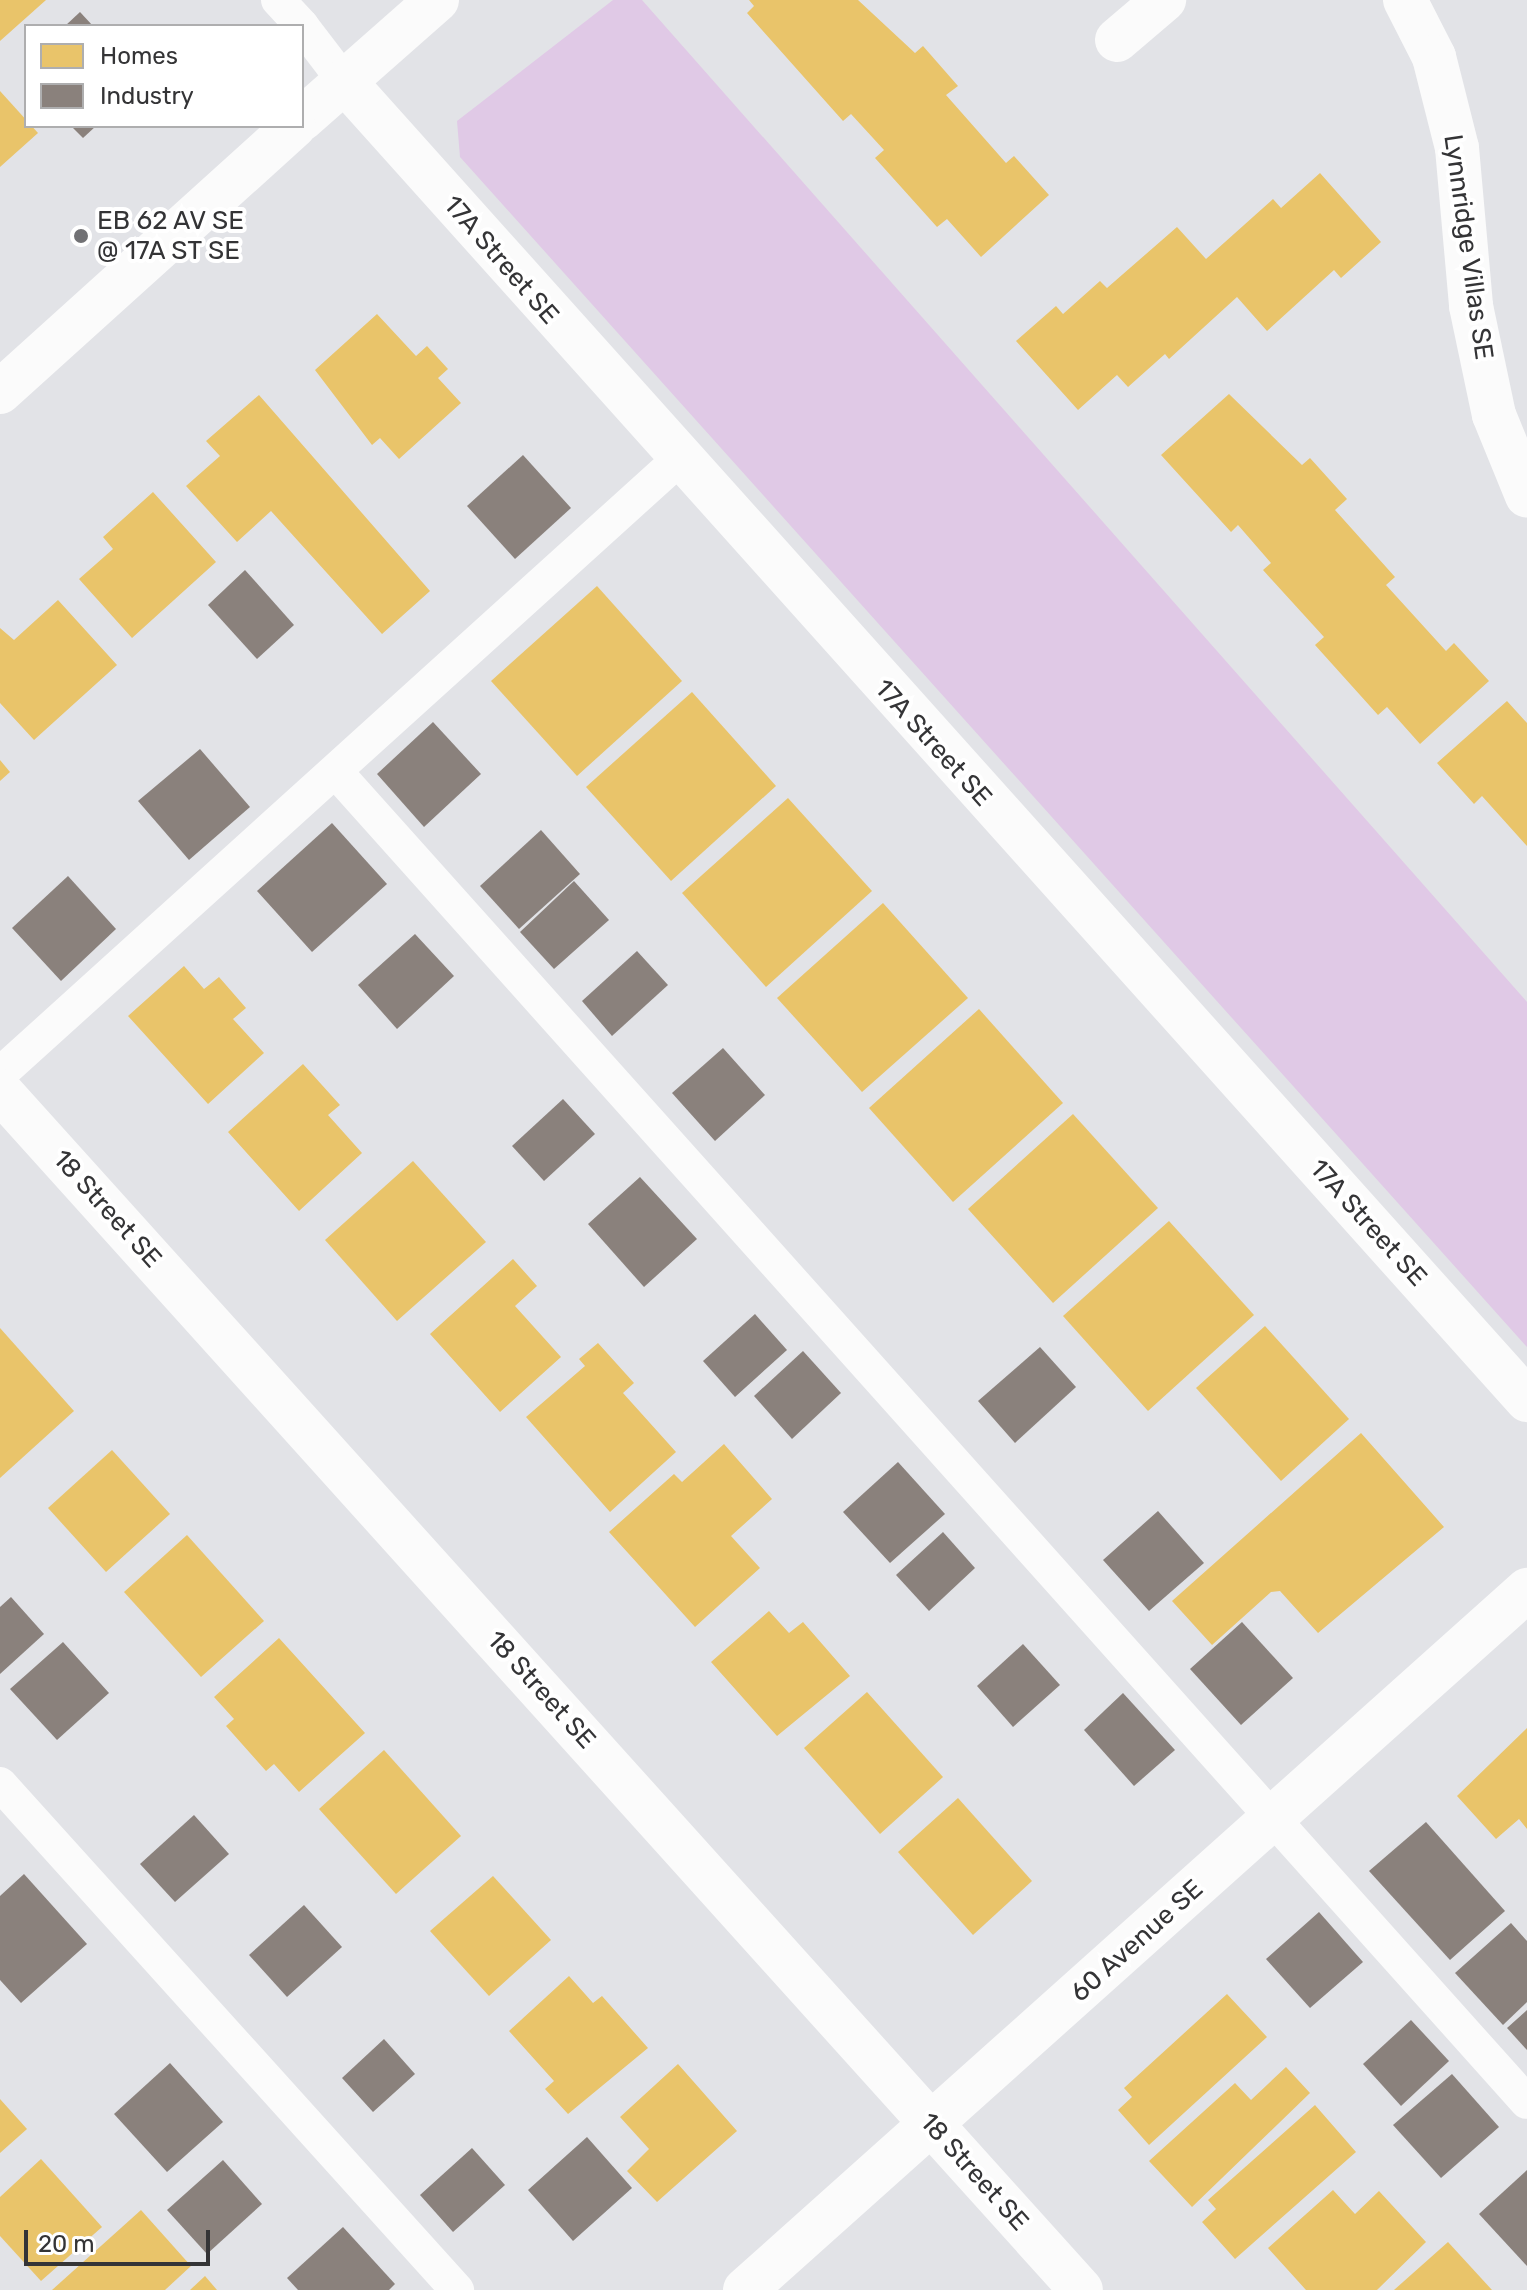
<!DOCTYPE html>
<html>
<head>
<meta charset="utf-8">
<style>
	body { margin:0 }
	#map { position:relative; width:1527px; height:2290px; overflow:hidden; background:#e2e3e7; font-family:Rubik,sans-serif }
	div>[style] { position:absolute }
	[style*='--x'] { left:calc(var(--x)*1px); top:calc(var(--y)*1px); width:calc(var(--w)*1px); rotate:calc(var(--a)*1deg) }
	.green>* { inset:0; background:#e0c9e6 }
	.homes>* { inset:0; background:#e9c46a }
	.industry>* { inset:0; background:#8a817c }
	.service>* { height:34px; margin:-17px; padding:0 17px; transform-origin:17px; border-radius:17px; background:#fbfbfb }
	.minor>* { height:44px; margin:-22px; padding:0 22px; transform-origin:22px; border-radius:22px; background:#fbfbfb }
	.dots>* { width:22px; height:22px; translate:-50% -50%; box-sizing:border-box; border:4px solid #fff; border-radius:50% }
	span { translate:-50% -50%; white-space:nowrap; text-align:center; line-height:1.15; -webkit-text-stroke:8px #fff; paint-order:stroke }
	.poi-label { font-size:26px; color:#343436 }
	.left { translate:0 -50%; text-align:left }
	.street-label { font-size:26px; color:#343436 }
	.legend { position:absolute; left:24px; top:24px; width:280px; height:104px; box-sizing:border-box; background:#fff; border:2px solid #aeaeaf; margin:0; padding:10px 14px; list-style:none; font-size:24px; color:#343436 }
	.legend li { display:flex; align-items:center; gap:16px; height:40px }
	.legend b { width:40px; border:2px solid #aeaeaf }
	.scale { position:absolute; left:24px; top:2230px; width:186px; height:36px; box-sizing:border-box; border:4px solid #343436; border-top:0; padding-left:10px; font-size:24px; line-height:28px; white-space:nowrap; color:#343436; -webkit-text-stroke:6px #fff; paint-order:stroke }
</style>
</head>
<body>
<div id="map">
	<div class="green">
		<div style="clip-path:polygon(613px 0,642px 0,1527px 1002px,1527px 1347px,460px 157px,457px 121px)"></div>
	</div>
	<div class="homes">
		<div style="clip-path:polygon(0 0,46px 0,0 41px)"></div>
		<div style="clip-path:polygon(749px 0,858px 0,915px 53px,923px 46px,958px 86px,946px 95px,1006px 163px,1014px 156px,1049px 195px,981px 257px,947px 219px,937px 227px,875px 158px,884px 150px,851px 114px,843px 121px,747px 13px,754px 6px)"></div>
		<div style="clip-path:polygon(0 91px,38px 133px,0 167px)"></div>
		<div style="clip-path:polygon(1320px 173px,1381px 242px,1341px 278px,1334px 270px,1267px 331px,1237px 297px,1169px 359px,1165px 354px,1128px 387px,1117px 375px,1078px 410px,1016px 341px,1056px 306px,1063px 314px,1100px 281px,1107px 288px,1177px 227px,1206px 259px,1273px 199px,1281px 208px)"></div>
		<div style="clip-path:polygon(377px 314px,416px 356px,427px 346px,448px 369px,438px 378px,461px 403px,399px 459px,380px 438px,372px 445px,315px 370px)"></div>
		<div style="clip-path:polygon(1229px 394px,1302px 465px,1310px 458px,1347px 499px,1335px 510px,1395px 577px,1386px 585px,1446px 651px,1454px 643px,1489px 681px,1420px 744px,1387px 707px,1378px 715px,1315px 645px,1324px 637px,1263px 570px,1271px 563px,1238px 525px,1231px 532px,1161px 455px)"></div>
		<div style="clip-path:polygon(259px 395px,430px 591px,382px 634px,271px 511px,237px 542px,186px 486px,220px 456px,206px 441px)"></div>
		<div style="clip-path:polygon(153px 492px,216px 562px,132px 638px,79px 579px,113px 549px,103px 537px)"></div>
		<div style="clip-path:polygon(597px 586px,682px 681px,577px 776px,491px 681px)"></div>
		<div style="clip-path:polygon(58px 600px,117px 665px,34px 740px,0 703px,0 628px,14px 640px)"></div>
		<div style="clip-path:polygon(692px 692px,776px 786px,671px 881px,586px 787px)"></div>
		<div style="clip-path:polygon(1507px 701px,1527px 723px,1527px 846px,1482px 796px,1474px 804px,1437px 763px)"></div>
		<div style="clip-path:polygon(0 760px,10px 772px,0 781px)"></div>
		<div style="clip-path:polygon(788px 798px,872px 891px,766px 987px,682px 893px)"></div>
		<div style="clip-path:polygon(883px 903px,968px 998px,862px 1092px,777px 998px)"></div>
		<div style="clip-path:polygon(184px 966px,204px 989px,219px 977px,246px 1008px,233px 1019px,264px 1053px,208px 1104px,128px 1016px)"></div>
		<div style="clip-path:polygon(979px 1009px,1063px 1103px,953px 1202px,869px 1108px)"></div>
		<div style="clip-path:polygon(303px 1064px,340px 1105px,328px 1115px,362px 1153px,299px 1211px,228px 1132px)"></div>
		<div style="clip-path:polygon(1073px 1114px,1158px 1208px,1053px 1303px,968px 1209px)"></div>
		<div style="clip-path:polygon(413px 1161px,486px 1242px,397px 1321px,325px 1240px)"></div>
		<div style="clip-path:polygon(1169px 1221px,1254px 1315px,1148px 1411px,1063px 1316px)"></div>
		<div style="clip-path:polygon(513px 1259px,537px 1286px,515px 1306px,561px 1357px,500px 1412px,430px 1334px)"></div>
		<div style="clip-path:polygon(1265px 1326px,1349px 1419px,1281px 1481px,1196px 1388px)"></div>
		<div style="clip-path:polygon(0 1328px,74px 1411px,0 1478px)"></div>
		<div style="clip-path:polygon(598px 1343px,634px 1383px,623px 1393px,676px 1452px,610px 1512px,526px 1417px,585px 1366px,579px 1359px)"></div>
		<div style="clip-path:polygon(1361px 1433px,1444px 1527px,1318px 1633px,1280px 1591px,1271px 1592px,1212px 1645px,1172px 1601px)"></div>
		<div style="clip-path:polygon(724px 1444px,772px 1499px,731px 1536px,760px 1568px,695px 1627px,609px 1532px,674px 1474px,682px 1482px)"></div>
		<div style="clip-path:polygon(112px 1450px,170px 1514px,106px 1572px,48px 1508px)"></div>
		<div style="clip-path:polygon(187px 1535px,264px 1621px,201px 1677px,124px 1592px)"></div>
		<div style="clip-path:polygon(769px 1611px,789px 1633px,803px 1622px,850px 1676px,777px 1736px,711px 1662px)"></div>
		<div style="clip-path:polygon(279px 1638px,365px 1733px,299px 1792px,274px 1764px,266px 1771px,226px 1726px,234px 1719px,214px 1697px)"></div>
		<div style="clip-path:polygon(867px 1692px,943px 1777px,880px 1834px,804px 1748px)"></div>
		<div style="clip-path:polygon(1527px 1728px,1527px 1829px,1519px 1819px,1496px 1839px,1457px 1796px)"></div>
		<div style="clip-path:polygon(384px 1750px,461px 1836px,396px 1894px,319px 1809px)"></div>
		<div style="clip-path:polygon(958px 1798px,1032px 1881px,973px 1935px,898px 1852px)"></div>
		<div style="clip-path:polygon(493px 1876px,551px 1940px,489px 1996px,430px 1931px)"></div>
		<div style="clip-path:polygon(569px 1976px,593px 2003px,602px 1996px,648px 2048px,568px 2114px,545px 2089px,554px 2081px,509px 2031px)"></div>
		<div style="clip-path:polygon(1227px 1994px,1267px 2037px,1149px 2145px,1118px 2110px,1132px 2097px,1124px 2088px)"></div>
		<div style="clip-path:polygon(678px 2064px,737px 2131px,657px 2202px,627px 2171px,649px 2149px,620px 2117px)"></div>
		<div style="clip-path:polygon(1286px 2067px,1310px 2093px,1192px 2207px,1149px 2161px,1235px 2083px,1251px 2100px)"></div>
		<div style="clip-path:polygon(0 2099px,27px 2129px,0 2153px)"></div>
		<div style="clip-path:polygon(1315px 2105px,1356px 2152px,1235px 2259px,1202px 2222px,1216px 2209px,1208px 2200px)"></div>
		<div style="clip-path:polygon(41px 2159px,102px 2227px,41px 2281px,0 2236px,0 2197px)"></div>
		<div style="clip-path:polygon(1333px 2190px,1355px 2214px,1379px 2191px,1426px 2242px,1377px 2290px,1306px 2290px,1268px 2248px)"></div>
		<div style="clip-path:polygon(141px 2210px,191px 2266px,165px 2290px,52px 2290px)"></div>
		<div style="clip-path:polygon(1448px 2242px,1492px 2290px,1394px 2290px)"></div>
		<div style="clip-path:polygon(205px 2276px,217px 2290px,190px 2290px)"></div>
	</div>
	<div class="industry">
		<div style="clip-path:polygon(80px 12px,93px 26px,65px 26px)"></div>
		<div style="clip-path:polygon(71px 126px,96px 126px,83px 138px)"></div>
		<div style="clip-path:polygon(523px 455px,571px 508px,515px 559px,467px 506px)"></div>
		<div style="clip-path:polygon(245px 570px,294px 625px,257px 659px,208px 605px)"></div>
		<div style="clip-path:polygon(433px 722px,481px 774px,424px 827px,377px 774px)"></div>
		<div style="clip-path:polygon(200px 749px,250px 807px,189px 860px,138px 801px)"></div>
		<div style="clip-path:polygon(332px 823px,387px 884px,312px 952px,257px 891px)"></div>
		<div style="clip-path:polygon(541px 830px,580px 874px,519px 929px,480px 886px)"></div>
		<div style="clip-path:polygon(68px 876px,116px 929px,61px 981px,12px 928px)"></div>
		<div style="clip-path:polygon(574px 881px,609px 920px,554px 969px,520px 932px)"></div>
		<div style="clip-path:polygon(415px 934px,454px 976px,397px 1029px,358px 985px)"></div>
		<div style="clip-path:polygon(637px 951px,668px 985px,612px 1036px,582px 1001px)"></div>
		<div style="clip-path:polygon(723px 1048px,765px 1095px,715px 1141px,672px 1093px)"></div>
		<div style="clip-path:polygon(563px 1099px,595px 1134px,544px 1181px,512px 1146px)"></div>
		<div style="clip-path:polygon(640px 1177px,697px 1239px,644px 1287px,588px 1224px)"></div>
		<div style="clip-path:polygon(755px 1314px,787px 1350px,735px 1397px,703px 1361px)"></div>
		<div style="clip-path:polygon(1040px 1347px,1076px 1387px,1015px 1443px,978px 1401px)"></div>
		<div style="clip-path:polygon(803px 1351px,841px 1393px,792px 1439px,754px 1396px)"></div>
		<div style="clip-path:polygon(898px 1462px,945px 1514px,890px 1563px,843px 1512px)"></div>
		<div style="clip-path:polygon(1158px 1511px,1204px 1563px,1149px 1611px,1103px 1560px)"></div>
		<div style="clip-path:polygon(943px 1532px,975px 1568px,929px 1611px,896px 1575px)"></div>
		<div style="clip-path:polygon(11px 1597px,44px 1634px,0 1674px,0 1607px)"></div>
		<div style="clip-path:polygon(1242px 1622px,1293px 1678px,1241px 1725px,1190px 1669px)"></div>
		<div style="clip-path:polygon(63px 1642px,109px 1693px,57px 1740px,10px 1689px)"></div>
		<div style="clip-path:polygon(1023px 1644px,1060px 1685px,1013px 1727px,977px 1686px)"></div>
		<div style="clip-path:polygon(1123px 1693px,1175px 1750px,1134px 1786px,1084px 1730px)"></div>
		<div style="clip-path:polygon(194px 1815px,229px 1854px,175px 1902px,140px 1864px)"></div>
		<div style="clip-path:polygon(1426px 1822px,1505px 1911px,1450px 1960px,1369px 1871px)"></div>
		<div style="clip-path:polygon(24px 1874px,87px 1944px,21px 2003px,0 1980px,0 1896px)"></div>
		<div style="clip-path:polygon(304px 1905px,342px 1947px,287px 1997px,249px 1955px)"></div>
		<div style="clip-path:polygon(1319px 1912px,1363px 1962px,1310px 2008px,1266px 1959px)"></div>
		<div style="clip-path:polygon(1511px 1923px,1527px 1941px,1527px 2002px,1503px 2025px,1455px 1973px)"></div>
		<div style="clip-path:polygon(1527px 2010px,1527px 2050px,1507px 2028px)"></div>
		<div style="clip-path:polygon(1411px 2020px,1449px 2061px,1401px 2106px,1363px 2064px)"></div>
		<div style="clip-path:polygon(384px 2039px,415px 2074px,373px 2112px,342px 2078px)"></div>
		<div style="clip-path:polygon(170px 2063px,223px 2122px,167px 2172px,114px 2114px)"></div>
		<div style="clip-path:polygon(1452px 2074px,1499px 2127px,1441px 2178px,1393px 2125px)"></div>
		<div style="clip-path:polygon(587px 2137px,632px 2188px,573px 2241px,528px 2190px)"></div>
		<div style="clip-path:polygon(472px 2148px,505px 2185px,453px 2232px,420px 2195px)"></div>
		<div style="clip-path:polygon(223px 2160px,262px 2204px,207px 2254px,167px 2210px)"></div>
		<div style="clip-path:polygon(1527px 2170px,1527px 2266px,1479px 2214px)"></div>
		<div style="clip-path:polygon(343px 2227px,395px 2284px,389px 2290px,298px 2290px,287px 2278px)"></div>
	</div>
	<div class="service">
		<div style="--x:278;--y:0;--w:35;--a:47"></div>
		<div style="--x:302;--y:26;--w:69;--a:52.6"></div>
		<div style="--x:336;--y:772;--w:1785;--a:48.16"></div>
		<div style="--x:0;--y:1074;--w:915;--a:-42.16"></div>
		<div style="--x:0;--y:1784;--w:682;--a:47.91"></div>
	</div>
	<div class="minor">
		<div style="--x:1405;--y:0;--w:64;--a:63"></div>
		<div style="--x:1434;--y:57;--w:94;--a:75.8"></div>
		<div style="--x:1457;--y:148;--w:159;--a:84.9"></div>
		<div style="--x:1471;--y:306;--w:111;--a:78.1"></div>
		<div style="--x:1494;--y:415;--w:87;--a:67.8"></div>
		<div style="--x:1117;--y:40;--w:62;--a:-40.4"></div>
		<div style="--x:344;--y:81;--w:1772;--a:48.11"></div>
		<div style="--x:302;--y:119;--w:180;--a:-41.4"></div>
		<div style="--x:0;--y:392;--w:396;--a:-42.1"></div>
		<div style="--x:0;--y:1091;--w:1614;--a:47.96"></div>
		<div style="--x:745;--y:2290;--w:1050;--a:-41.83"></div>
	</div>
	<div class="dots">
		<div style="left:81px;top:236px;background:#717174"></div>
	</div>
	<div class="poi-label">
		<span class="left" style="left:97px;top:236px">EB 62 AV SE<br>@ 17A ST SE</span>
	</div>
	<div class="street-label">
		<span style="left:1468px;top:247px;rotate:82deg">Lynnridge Villas SE</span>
		<span style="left:501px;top:260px;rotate:49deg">17A Street SE</span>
		<span style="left:933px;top:743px;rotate:48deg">17A Street SE</span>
		<span style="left:107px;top:1209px;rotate:48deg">18 Street SE</span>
		<span style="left:1368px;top:1223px;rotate:48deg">17A Street SE</span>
		<span style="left:541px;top:1690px;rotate:48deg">18 Street SE</span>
		<span style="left:1137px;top:1941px;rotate:-42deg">60 Avenue SE</span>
		<span style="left:974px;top:2172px;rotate:48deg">18 Street SE</span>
	</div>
	<ul class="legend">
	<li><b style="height:22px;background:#e9c46a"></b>Homes</li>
	<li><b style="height:22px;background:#8a817c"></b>Industry</li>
	</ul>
	<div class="scale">20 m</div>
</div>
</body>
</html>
